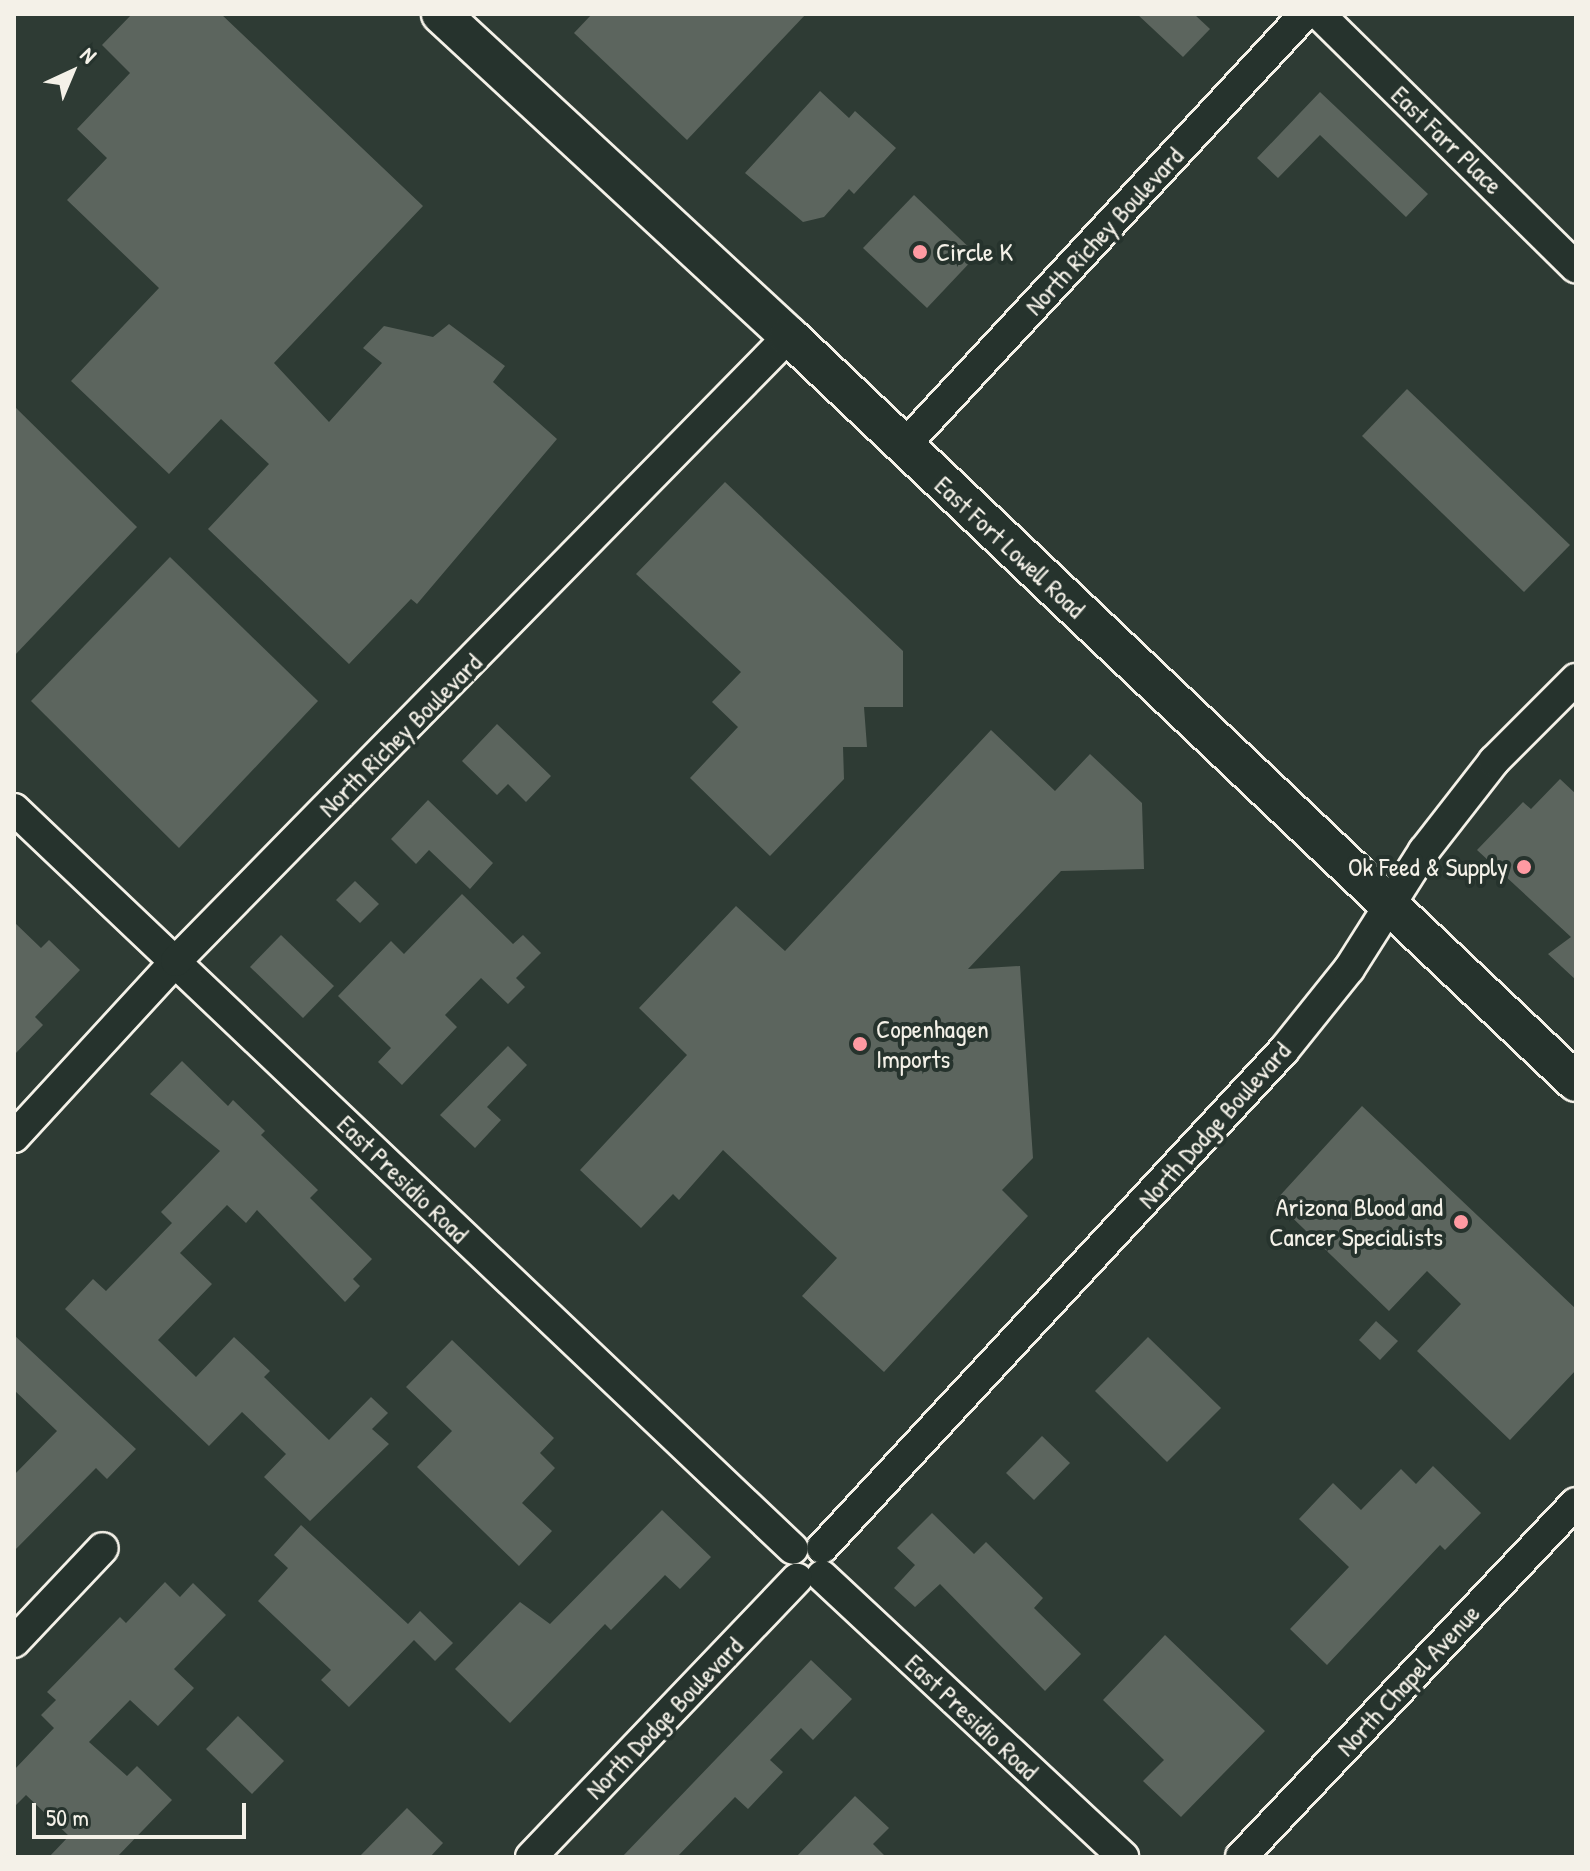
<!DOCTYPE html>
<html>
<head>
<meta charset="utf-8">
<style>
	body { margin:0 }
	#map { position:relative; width:1590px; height:1871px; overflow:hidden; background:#2e3b34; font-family:"Patrick Hand",sans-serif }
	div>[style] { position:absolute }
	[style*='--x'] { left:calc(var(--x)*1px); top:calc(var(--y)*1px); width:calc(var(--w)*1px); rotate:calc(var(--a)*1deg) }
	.building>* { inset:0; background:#5c655e }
	.roads { filter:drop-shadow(2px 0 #f4f1e8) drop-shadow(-2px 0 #f4f1e8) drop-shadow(0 2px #f4f1e8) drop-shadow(0 -2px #f4f1e8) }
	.minor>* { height:30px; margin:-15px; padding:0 15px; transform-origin:15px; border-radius:15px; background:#26332d }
	.major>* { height:38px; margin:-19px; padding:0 19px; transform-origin:19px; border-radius:19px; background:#26332d }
	.dots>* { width:22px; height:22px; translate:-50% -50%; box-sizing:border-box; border:4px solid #26332d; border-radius:50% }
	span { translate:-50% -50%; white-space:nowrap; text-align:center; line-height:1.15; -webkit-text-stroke:8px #26332d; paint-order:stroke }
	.street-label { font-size:26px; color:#f4f1e8 }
	.poi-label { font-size:26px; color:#f4f1e8 }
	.left { translate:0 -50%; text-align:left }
	.right { translate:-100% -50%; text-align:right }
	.frame { position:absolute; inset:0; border:16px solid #f4f1e8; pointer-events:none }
	.north { position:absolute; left:32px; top:32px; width:80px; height:80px; -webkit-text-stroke:6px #26332d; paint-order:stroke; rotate:44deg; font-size:22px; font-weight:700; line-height:32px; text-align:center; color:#f4f1e8 }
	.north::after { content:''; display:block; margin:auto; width:28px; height:36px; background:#f4f1e8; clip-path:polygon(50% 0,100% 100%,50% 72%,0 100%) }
	.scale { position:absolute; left:32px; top:1803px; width:214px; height:36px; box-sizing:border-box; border:4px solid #f4f1e8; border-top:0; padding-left:10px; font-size:24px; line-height:28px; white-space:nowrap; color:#f4f1e8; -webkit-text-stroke:6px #26332d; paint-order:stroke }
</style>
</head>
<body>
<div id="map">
	<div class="building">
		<div style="clip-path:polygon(132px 14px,221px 14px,423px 206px,274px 363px,329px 422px,382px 363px,363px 348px,384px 326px,433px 337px,449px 324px,505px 366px,493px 382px,557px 439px,417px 604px,411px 599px,349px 664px,208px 529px,269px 464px,221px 419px,169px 474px,71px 381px,159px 288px,67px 200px,107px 158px,77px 129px,130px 73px,102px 45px)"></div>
		<div style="clip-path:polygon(592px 14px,806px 14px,687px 140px,574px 33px)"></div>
		<div style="clip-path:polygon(1137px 14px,1194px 14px,1210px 29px,1183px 57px)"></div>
		<div style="clip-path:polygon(820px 91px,849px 118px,855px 111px,896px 148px,854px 194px,849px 189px,824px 217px,803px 222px,745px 173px)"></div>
		<div style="clip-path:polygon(1320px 92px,1428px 194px,1406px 217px,1320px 135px,1278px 178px,1257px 158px)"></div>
		<div style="clip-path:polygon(914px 195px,977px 255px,927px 308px,863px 248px)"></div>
		<div style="clip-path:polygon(1407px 389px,1570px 545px,1524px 592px,1362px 436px)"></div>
		<div style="clip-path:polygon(14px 406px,137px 527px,14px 656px)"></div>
		<div style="clip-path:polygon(725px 482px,903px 651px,903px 707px,864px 707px,867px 747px,843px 747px,844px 779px,770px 856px,690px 778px,738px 727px,712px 702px,741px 672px,636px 574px)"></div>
		<div style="clip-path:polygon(170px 557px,318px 701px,179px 848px,31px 701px)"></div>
		<div style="clip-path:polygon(497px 724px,551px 776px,526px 802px,508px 784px,497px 795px,462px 761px)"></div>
		<div style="clip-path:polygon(991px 730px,1055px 791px,1090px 754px,1142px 803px,1144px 869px,1061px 871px,968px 969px,1020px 966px,1033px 1158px,1002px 1190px,1028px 1216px,884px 1372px,802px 1296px,837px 1258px,723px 1150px,679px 1200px,673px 1194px,641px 1228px,580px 1170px,687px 1055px,639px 1008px,736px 906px,785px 951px)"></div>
		<div style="clip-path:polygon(1560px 779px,1576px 794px,1576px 980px,1548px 954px,1571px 937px,1477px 850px,1523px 802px,1531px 809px)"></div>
		<div style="clip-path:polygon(428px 800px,493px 863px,470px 889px,429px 850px,416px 864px,391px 839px)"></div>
		<div style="clip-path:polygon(355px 881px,379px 904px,360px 923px,336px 900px)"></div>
		<div style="clip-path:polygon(462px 894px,513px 944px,523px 935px,541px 953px,516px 978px,525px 987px,508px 1004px,481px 978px,445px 1015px,457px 1027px,402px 1085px,378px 1062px,391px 1048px,338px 996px,391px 941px,404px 954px)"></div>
		<div style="clip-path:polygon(14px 922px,41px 948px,49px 940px,80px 970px,35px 1017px,43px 1025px,14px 1055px)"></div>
		<div style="clip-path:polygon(281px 935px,334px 986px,303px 1018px,250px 967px)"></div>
		<div style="clip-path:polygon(508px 1046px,527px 1065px,487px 1107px,501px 1120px,475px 1148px,440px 1115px)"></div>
		<div style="clip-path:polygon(182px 1061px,228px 1106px,233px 1100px,265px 1131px,261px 1135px,318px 1190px,310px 1198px,372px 1259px,353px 1279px,360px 1286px,345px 1302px,257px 1210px,246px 1223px,227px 1205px,180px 1253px,212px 1284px,158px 1340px,196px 1377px,234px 1337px,270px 1371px,264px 1377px,329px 1440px,371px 1397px,388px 1413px,372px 1429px,389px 1444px,310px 1521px,264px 1477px,286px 1454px,242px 1412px,209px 1446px,65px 1309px,93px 1279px,106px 1291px,172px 1223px,161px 1212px,220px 1151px,150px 1094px)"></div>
		<div style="clip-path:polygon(1362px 1106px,1576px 1309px,1576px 1370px,1510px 1440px,1417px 1351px,1461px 1304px,1427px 1271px,1389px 1311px,1275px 1201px)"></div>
		<div style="clip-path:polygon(1376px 1321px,1398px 1341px,1380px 1360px,1359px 1340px)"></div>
		<div style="clip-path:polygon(14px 1335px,136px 1449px,107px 1479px,96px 1468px,14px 1551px,14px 1475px,57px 1431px,14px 1390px)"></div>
		<div style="clip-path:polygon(1148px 1337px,1221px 1408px,1167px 1462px,1095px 1391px)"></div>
		<div style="clip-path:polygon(452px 1340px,554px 1438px,540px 1453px,555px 1468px,522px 1503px,552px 1531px,519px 1566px,417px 1467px,452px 1431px,406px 1387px)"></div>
		<div style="clip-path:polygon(1042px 1436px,1070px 1463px,1034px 1500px,1006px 1473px)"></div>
		<div style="clip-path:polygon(1433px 1466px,1481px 1513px,1445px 1550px,1440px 1545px,1327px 1665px,1290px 1629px,1349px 1567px,1299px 1519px,1333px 1483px,1361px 1510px,1401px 1469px,1416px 1484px)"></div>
		<div style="clip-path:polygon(662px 1510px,711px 1557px,680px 1589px,665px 1575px,611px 1630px,605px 1624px,510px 1723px,455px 1669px,520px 1602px,550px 1624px)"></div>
		<div style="clip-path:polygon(932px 1513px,974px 1554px,986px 1542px,1043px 1598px,1034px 1608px,1081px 1654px,1045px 1691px,940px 1584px,915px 1607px,894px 1588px,915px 1565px,897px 1548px)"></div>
		<div style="clip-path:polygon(301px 1525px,408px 1624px,420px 1611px,453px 1643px,435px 1661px,414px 1640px,349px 1707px,321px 1680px,331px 1670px,258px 1601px,288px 1568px,274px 1555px)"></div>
		<div style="clip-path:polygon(165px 1582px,180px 1597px,193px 1583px,226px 1615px,174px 1669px,194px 1688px,158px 1726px,130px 1700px,89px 1742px,127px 1776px,137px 1766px,172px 1800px,117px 1857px,49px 1857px,69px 1836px,26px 1795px,14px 1807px,14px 1770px,54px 1728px,41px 1715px,56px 1700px,47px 1692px,120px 1617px,126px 1623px)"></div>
		<div style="clip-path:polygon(1165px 1635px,1265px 1731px,1181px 1817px,1143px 1781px,1164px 1760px,1103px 1700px)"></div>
		<div style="clip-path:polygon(811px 1660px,852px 1699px,813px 1740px,801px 1728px,770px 1760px,783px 1772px,748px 1809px,735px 1797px,677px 1857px,622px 1857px)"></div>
		<div style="clip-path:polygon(238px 1716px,284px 1761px,252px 1794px,206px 1749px)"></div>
		<div style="clip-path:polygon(855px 1796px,889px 1828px,873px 1844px,886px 1857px,796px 1857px)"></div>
		<div style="clip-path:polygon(407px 1808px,443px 1843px,430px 1857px,359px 1857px)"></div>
	</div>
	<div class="roads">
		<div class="minor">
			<div style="--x:1319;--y:14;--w:361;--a:44.6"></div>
			<div style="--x:903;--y:447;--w:591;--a:-47.13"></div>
			<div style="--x:14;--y:809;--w:1074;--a:43.53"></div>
			<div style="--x:14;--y:1137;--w:239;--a:-47.4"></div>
			<div style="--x:176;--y:961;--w:875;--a:-45.56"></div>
			<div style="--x:822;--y:1548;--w:679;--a:-47.15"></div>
			<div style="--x:1284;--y:1050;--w:104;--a:-51.3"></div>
			<div style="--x:1349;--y:969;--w:140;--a:-57.6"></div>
			<div style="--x:1424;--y:851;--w:114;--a:-52.1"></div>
			<div style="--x:1494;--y:761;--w:116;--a:-45"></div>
			<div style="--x:822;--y:1576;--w:412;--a:43"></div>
			<div style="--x:14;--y:1642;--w:129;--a:-46.6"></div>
			<div style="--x:531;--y:1857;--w:385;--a:-46.3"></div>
			<div style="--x:1241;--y:1857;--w:487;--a:-46.6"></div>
		</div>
		<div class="major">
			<div style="--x:441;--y:14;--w:474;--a:42.8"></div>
			<div style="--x:789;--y:336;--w:1084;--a:43.47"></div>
		</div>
	</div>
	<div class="dots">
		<div style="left:920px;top:252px;background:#ff9aa2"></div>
		<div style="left:1524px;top:867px;background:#ff9aa2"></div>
		<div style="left:860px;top:1044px;background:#ff9aa2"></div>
		<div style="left:1461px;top:1222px;background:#ff9aa2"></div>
	</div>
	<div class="street-label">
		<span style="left:1447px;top:140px;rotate:44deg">East Farr Place</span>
		<span style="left:1104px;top:231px;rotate:-47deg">North Richey Boulevard</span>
		<span style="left:1010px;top:547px;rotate:43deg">East Fort Lowell Road</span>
		<span style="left:400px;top:735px;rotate:-45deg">North Richey Boulevard</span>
		<span style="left:1214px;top:1125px;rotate:-48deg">North Dodge Boulevard</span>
		<span style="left:403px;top:1179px;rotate:44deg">East Presidio Road</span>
		<span style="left:1408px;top:1680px;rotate:-47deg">North Chapel Avenue</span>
		<span style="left:972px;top:1717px;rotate:43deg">East Presidio Road</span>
		<span style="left:664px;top:1718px;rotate:-46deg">North Dodge Boulevard</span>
	</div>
	<div class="poi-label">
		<span class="left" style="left:936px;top:252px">Circle K</span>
		<span class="right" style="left:1508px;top:867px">Ok Feed &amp; Supply</span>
		<span class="left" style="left:876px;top:1044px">Copenhagen<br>Imports</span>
		<span class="right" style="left:1443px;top:1222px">Arizona Blood and<br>Cancer Specialists</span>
	</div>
	<div class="frame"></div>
	<div class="north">N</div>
	<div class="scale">50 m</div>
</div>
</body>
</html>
